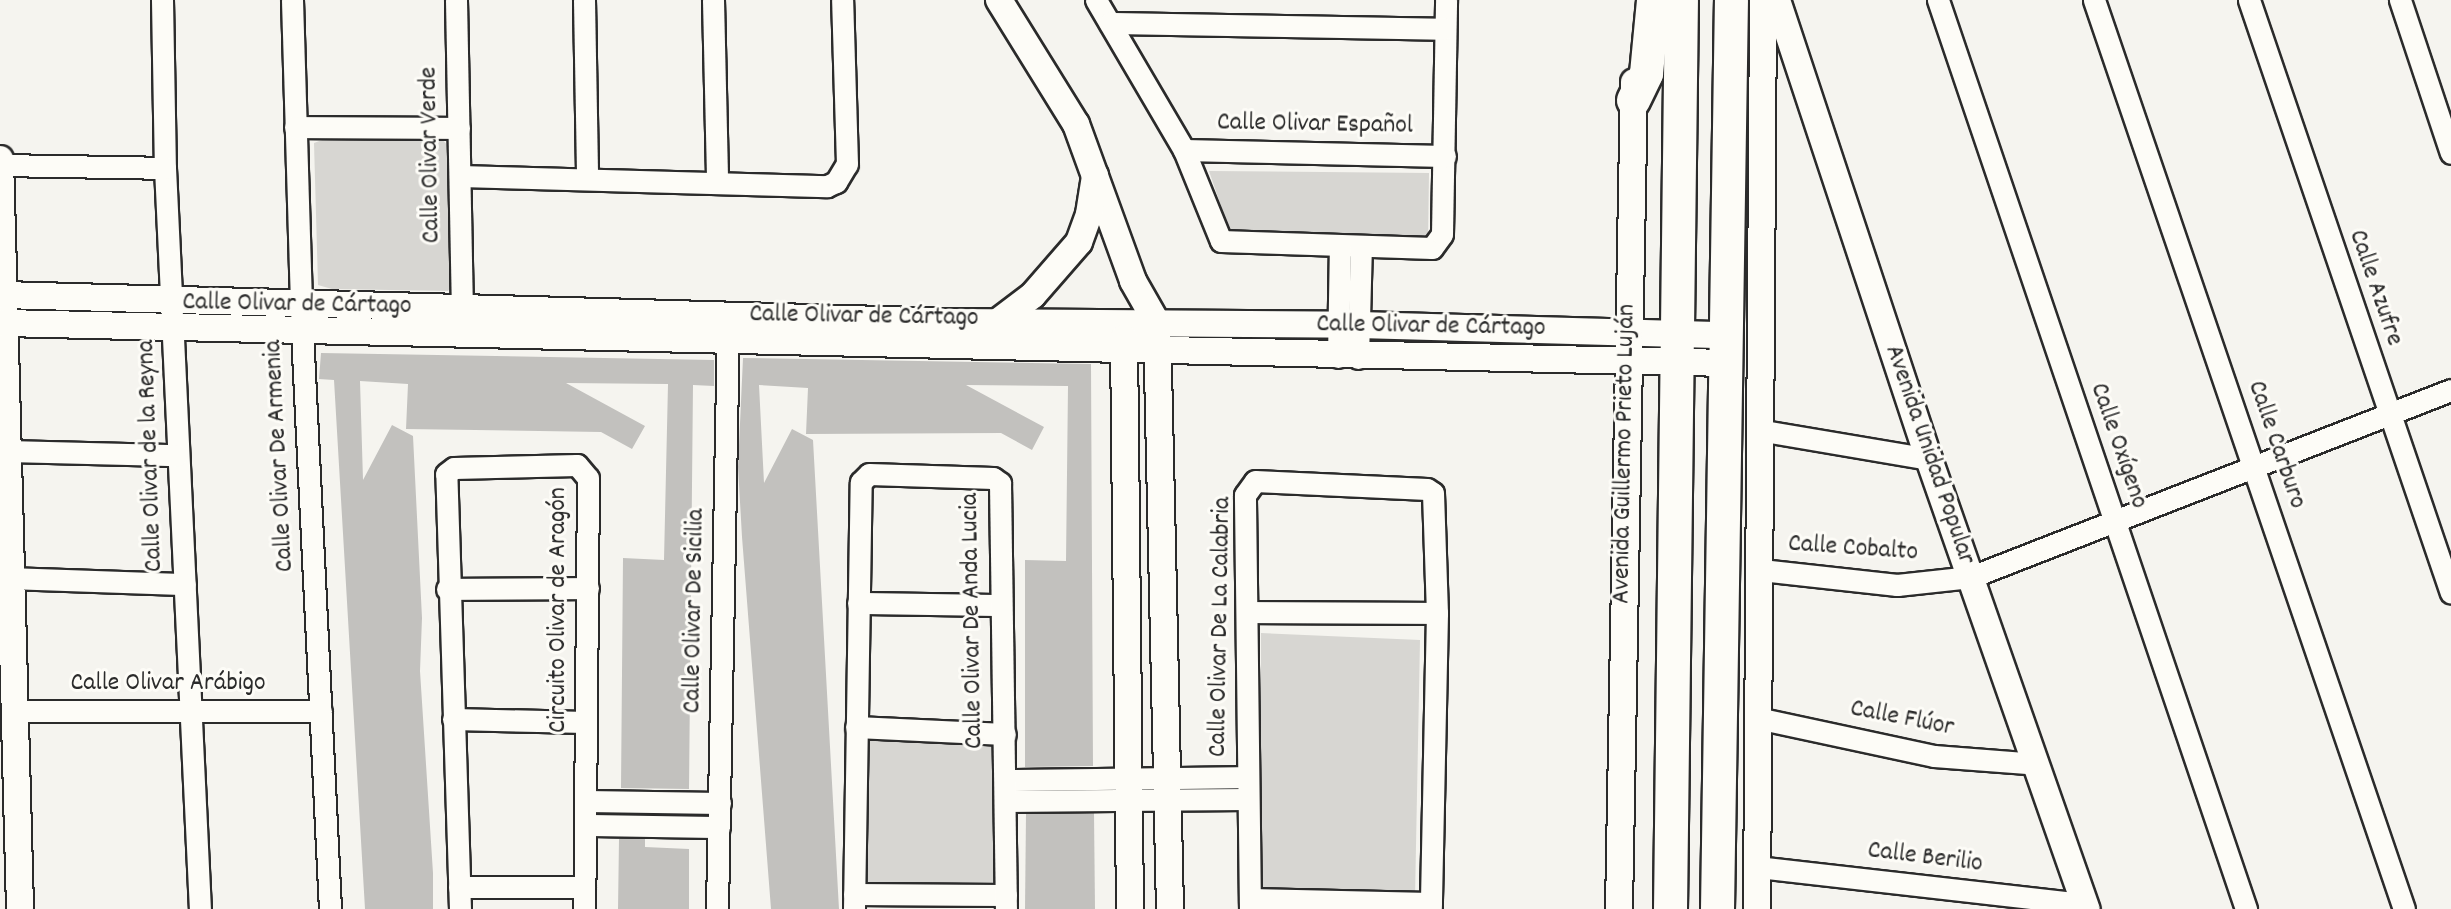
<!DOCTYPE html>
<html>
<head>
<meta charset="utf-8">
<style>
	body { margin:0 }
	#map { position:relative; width:2451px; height:909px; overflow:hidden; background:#f5f4ef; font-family:Dekko,sans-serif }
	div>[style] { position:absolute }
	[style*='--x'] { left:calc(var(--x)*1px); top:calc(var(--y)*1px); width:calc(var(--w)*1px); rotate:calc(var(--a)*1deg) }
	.green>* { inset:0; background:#d7d6d2 }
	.building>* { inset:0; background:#c2c1be }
	.roads { filter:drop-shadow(2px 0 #2b2b2b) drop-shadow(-2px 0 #2b2b2b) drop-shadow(0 2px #2b2b2b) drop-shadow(0 -2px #2b2b2b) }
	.minor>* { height:21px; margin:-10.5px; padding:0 10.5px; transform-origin:10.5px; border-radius:10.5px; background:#fdfcf7 }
	.tertiary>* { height:26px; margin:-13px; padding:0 13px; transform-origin:13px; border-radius:13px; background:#fdfcf7 }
	.primary>* { height:33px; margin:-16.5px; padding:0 16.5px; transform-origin:16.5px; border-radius:16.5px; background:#fdfcf7 }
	span { translate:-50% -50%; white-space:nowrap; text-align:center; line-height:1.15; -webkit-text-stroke:6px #fdfcf7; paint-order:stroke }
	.street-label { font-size:26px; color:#2b2b2b }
</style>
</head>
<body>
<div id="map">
	<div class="green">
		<div style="clip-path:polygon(330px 137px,442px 139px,448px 146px,454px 283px,448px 291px,332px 289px,318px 285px,314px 143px)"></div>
		<div style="clip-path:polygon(1209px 171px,1429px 173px,1428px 242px,1232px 238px)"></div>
		<div style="clip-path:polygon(1261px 633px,1420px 640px,1415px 898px,1261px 895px)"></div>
		<div style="clip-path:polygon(857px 740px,1004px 743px,1006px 895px,855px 893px)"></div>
	</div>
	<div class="building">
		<div style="clip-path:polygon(321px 353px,714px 360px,714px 386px,693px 385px,689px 789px,621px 788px,623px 558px,664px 560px,668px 384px,566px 383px,645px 426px,632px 449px,601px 432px,406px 429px,408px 384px,360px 381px,363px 480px,392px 425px,413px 436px,422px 618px,420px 671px,433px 873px,433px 909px,365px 909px,334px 380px,319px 379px)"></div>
		<div style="clip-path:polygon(743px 358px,1091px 364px,1093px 766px,1025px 767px,1025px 560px,1066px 561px,1068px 386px,966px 385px,1044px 427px,1032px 450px,1001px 433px,806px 434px,808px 388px,759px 385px,764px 483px,792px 429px,813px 440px,839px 909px,771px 909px,742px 537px,738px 467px)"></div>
		<div style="clip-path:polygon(1094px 813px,1095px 909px,1025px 909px,1026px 814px)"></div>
		<div style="clip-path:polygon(619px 839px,645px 839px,645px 847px,689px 849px,689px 909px,618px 909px)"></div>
	</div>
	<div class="roads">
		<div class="minor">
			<div style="--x:162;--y:0;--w:168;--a:89"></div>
			<div style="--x:165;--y:168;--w:742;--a:87.3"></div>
			<div style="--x:292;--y:0;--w:332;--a:88.3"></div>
			<div style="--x:302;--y:332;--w:578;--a:87.22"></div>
			<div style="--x:456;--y:0;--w:309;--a:88.9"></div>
			<div style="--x:584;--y:0;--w:178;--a:89"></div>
			<div style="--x:713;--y:0;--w:182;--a:88.7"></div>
			<div style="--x:1096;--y:0;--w:174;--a:59.6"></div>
			<div style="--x:1184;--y:150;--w:98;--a:67.9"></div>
			<div style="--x:1221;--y:241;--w:211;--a:1.9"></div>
			<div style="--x:1432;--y:248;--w:17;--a:-54"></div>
			<div style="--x:1442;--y:234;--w:234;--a:-89"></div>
			<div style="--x:1938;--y:0;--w:960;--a:71.28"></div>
			<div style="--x:2094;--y:0;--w:960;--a:71.17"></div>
			<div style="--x:2249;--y:0;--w:626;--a:71.19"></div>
			<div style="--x:2400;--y:0;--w:161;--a:71.6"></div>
			<div style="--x:1110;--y:23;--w:335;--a:1"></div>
			<div style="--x:295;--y:127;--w:164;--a:0.3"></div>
			<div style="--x:1184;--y:150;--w:261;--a:1.3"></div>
			<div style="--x:0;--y:165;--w:165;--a:1"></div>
			<div style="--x:460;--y:176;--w:367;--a:1.6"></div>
			<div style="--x:827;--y:186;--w:10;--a:-24"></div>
			<div style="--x:836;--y:182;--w:21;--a:-59"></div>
			<div style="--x:847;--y:164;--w:164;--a:-91.7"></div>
			<div style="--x:1338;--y:357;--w:111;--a:-89"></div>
			<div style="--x:1358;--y:358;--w:111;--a:-88.5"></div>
			<div style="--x:1764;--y:431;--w:167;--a:9.6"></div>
			<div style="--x:8;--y:451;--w:169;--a:1.4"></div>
			<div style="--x:1761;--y:570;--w:137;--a:6.3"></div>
			<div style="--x:1897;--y:585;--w:74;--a:-6.2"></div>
			<div style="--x:1971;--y:577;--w:515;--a:-21.29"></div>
			<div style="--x:11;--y:578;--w:174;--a:2"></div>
			<div style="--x:447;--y:589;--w:141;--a:-0.4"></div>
			<div style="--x:858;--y:603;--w:143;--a:0.8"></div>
			<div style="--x:1249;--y:612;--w:188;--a:0.3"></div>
			<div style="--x:14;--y:711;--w:307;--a:0"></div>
			<div style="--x:1757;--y:718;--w:181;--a:12.1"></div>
			<div style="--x:1934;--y:756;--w:103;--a:4.4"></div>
			<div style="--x:453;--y:719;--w:133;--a:1.3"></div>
			<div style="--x:856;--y:727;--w:149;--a:2.7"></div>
			<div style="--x:1005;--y:780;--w:242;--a:-0.7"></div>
			<div style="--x:586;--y:801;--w:134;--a:0.9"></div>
			<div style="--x:1005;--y:801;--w:243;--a:-0.5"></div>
			<div style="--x:586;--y:825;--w:133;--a:0.9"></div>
			<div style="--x:1758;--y:867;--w:329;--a:6.5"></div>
			<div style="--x:459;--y:887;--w:125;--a:0"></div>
			<div style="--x:854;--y:894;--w:152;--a:0.4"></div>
			<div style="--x:1250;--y:899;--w:181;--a:1.3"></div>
			<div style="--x:460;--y:909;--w:435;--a:-91.8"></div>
			<div style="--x:446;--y:474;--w:10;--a:-37"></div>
			<div style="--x:454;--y:468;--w:123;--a:-1.4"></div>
			<div style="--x:577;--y:465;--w:17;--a:50"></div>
			<div style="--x:588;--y:478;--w:431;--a:90.5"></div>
			<div style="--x:717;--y:909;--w:583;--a:-88.92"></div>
			<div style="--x:854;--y:909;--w:427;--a:-89.1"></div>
			<div style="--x:861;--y:482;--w:11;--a:-45"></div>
			<div style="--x:869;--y:474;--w:124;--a:1.8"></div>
			<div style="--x:993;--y:478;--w:9;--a:36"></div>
			<div style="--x:1000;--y:483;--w:426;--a:89.2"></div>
			<div style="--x:1250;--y:909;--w:414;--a:-90.7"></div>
			<div style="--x:1245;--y:495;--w:17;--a:-54"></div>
			<div style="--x:1255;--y:481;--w:172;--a:2.7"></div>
			<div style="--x:1427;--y:489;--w:7;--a:34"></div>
			<div style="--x:1433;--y:493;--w:120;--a:88.1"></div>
			<div style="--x:1437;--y:613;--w:296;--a:91.2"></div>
		</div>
		<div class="tertiary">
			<div style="--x:999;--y:0;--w:146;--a:58.2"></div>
			<div style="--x:1076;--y:124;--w:167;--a:70"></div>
			<div style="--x:1133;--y:281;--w:48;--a:60.3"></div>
			<div style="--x:1157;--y:323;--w:586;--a:88.73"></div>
			<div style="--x:1777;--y:0;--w:484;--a:71.7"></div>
			<div style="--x:1929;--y:459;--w:477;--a:70.7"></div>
			<div style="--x:0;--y:159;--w:750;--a:88.47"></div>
			<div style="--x:3;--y:295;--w:948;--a:1.63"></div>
			<div style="--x:951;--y:322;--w:408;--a:0.4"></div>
			<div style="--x:1359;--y:325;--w:366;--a:1.6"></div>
			<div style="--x:1000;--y:320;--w:41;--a:-37.1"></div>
			<div style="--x:1033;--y:295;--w:70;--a:-49"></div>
			<div style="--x:1079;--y:242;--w:30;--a:-70"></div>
			<div style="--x:1089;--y:214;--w:39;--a:-81"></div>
			<div style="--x:4;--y:323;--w:1721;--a:1.33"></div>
			<div style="--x:1124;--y:338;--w:571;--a:89.4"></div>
			<div style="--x:1619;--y:909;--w:827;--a:-88.96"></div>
			<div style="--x:1757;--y:909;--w:909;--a:-89.62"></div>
		</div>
		<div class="primary">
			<div style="--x:1633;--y:100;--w:30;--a:-64"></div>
			<div style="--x:1646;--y:73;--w:73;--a:-84.5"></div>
			<div style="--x:1670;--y:909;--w:909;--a:-89.31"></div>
			<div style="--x:1717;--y:909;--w:909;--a:-89.12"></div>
		</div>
	</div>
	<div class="street-label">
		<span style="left:1315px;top:125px;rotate:1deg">Calle Olivar Español</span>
		<span style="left:431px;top:155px;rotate:-91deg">Calle Olivar Verde</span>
		<span style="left:2375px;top:288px;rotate:71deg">Calle Azufre</span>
		<span style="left:297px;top:305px;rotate:1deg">Calle Olivar de Cártago</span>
		<span style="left:864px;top:317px;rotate:1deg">Calle Olivar de Cártago</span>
		<span style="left:1431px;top:327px;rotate:1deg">Calle Olivar de Cártago</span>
		<span style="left:2276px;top:445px;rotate:71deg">Calle Carburo</span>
		<span style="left:2118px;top:446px;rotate:71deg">Calle Oxígeno</span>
		<span style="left:1625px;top:454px;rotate:-89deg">Avenida Guillermo Prieto Luján</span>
		<span style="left:1929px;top:455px;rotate:71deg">Avenida Unidad Popular</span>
		<span style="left:151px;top:456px;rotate:-92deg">Calle Olivar de la Reyna</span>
		<span style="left:280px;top:456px;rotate:-93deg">Calle Olivar De Armenia</span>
		<span style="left:1853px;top:549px;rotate:4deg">Calle Cobalto</span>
		<span style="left:559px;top:610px;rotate:-90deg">Circuito Olivar de Aragón</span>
		<span style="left:695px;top:611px;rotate:-89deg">Calle Olivar De Sicilia</span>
		<span style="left:973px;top:621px;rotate:-91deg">Calle Olivar De Anda Lucia</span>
		<span style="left:1221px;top:627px;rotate:-89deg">Calle Olivar De La Calabria</span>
		<span style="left:168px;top:684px">Calle Olivar Arábigo</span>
		<span style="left:1902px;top:719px;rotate:11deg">Calle Flúor</span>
		<span style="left:1925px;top:858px;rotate:7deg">Calle Berilio</span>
	</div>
</div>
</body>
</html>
